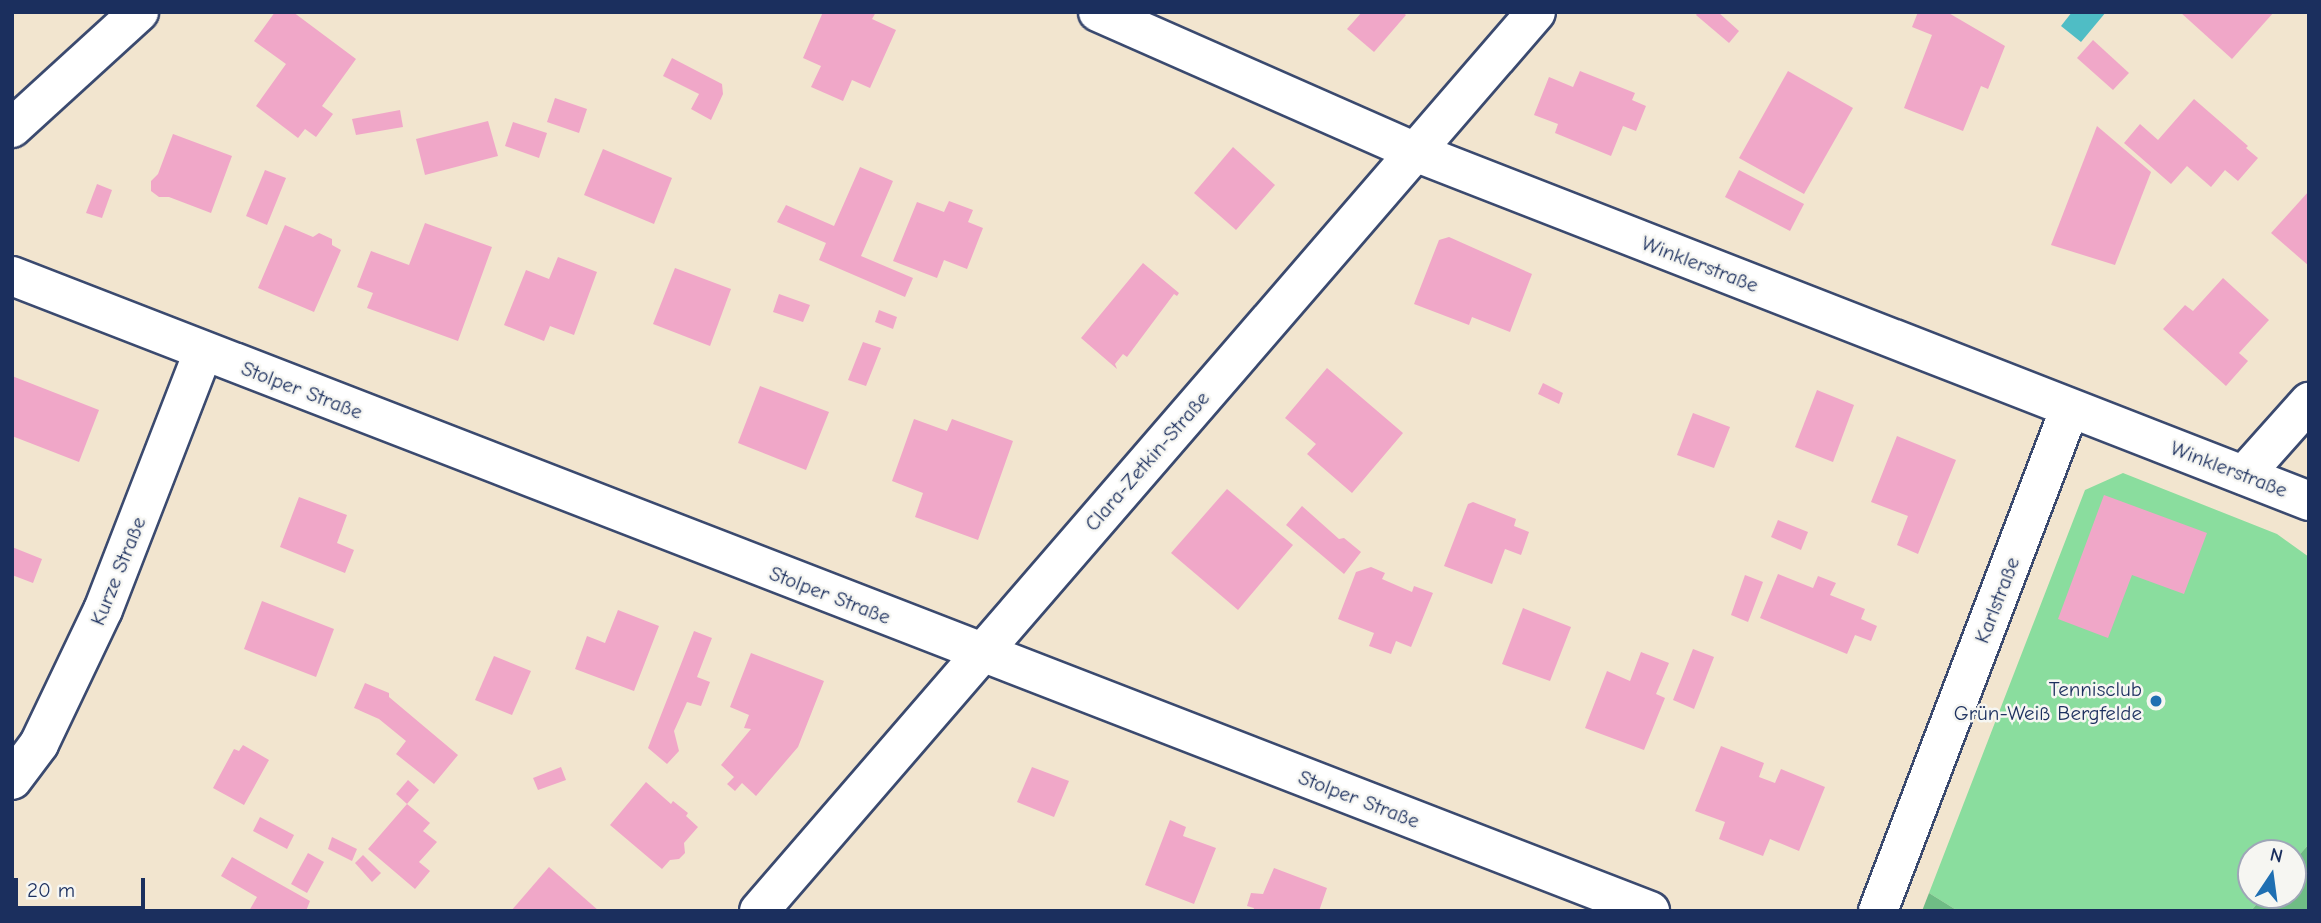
<!DOCTYPE html>
<html>
<head>
<meta charset="utf-8">
<style>
	body { margin:0 }
	#map { position:relative; width:2321px; height:923px; overflow:hidden; background:#f2e5cf; font-family:"Comic Neue",sans-serif }
	div>[style] { position:absolute }
	[style*='--x'] { left:calc(var(--x)*1px); top:calc(var(--y)*1px); width:calc(var(--w)*1px); rotate:calc(var(--a)*1deg) }
	.green>* { inset:0; background:#8add9e }
	.forest>* { inset:0; background:#6fbc85 }
	.water>* { inset:0; background:#4fbdc5 }
	.building>* { inset:0; background:#f0a7c8 }
	.roads { filter:drop-shadow(2px 0 #3b4a6f) drop-shadow(-2px 0 #3b4a6f) drop-shadow(0 2px #3b4a6f) drop-shadow(0 -2px #3b4a6f) }
	.street>* { height:38px; margin:-19px; padding:0 19px; transform-origin:19px; border-radius:19px; background:#fff }
	.dots>* { width:19px; height:19px; translate:-50% -50%; box-sizing:border-box; border:4px solid #f6f6f2; border-radius:50% }
	span { translate:-50% -50%; white-space:nowrap; text-align:center; line-height:1.15; -webkit-text-stroke:5px #f6f6f2; paint-order:stroke }
	.street-label { font-size:21px; color:#1b2f5e }
	.poi-label { font-size:21px; color:#1b2f5e }
	.right { translate:-100% -50%; text-align:right }
	.frame { position:absolute; inset:0; border:14px solid #1b2f5e; pointer-events:none }
	.north { position:absolute; left:2237px; top:839px; width:70px; height:70px; box-sizing:border-box; background:#f6f6f2; border:2px solid #9ea6b7; border-radius:50%; rotate:13deg; font-size:19px; font-weight:700; line-height:28px; text-align:center; color:#1b2f5e }
	.north::after { content:''; display:block; margin:auto; width:24px; height:32px; background:#1f6fb2; clip-path:polygon(50% 0,100% 100%,50% 72%,0 100%) }
	.scale { position:absolute; left:14px; top:878px; width:131px; height:32px; box-sizing:border-box; border:4px solid #1b2f5e; border-top:0; padding-left:9px; font-size:21px; line-height:24px; white-space:nowrap; color:#1b2f5e; -webkit-text-stroke:5px #f6f6f2; paint-order:stroke }
</style>
</head>
<body>
<div id="map">
	<div class="green">
		<div style="clip-path:polygon(2123px 473px,2277px 534px,2309px 557px,2309px 844px,2293px 862px,2293px 853px,2251px 853px,2251px 895px,2264px 895px,2251px 911px,1958px 911px,1929px 893px,2085px 490px)"></div>
	</div>
	<div class="forest">
		<div style="clip-path:polygon(2309px 844px,2309px 911px,2251px 911px,2264px 895px,2293px 895px,2293px 862px)"></div>
		<div style="clip-path:polygon(1929px 893px,1958px 911px,1922px 911px)"></div>
	</div>
	<div class="water">
		<div style="clip-path:polygon(2072px 12px,2106px 12px,2081px 42px,2061px 26px)"></div>
	</div>
	<div class="building">
		<div style="clip-path:polygon(275px 12px,293px 12px,356px 59px,322px 106px,333px 114px,316px 137px,305px 129px,298px 138px,256px 106px,286px 64px,254px 41px)"></div>
		<div style="clip-path:polygon(823px 12px,876px 12px,872px 19px,896px 30px,870px 88px,852px 80px,843px 101px,811px 87px,821px 66px,803px 58px)"></div>
		<div style="clip-path:polygon(1362px 12px,1402px 12px,1406px 15px,1374px 52px,1347px 29px)"></div>
		<div style="clip-path:polygon(1698px 12px,1718px 12px,1739px 31px,1729px 43px,1696px 15px)"></div>
		<div style="clip-path:polygon(1918px 12px,1947px 12px,2005px 46px,1988px 89px,1981px 86px,1963px 131px,1904px 108px,1932px 35px,1912px 27px)"></div>
		<div style="clip-path:polygon(2180px 12px,2274px 12px,2232px 59px)"></div>
		<div style="clip-path:polygon(2093px 40px,2129px 73px,2113px 90px,2077px 58px)"></div>
		<div style="clip-path:polygon(672px 58px,722px 84px,723px 94px,711px 120px,691px 109px,699px 94px,663px 76px)"></div>
		<div style="clip-path:polygon(1580px 71px,1635px 93px,1632px 100px,1646px 106px,1636px 131px,1623px 126px,1611px 156px,1555px 133px,1558px 124px,1534px 115px,1549px 77px,1573px 87px)"></div>
		<div style="clip-path:polygon(1788px 71px,1853px 108px,1804px 194px,1739px 158px)"></div>
		<div style="clip-path:polygon(555px 98px,587px 109px,579px 133px,547px 122px)"></div>
		<div style="clip-path:polygon(2194px 99px,2248px 146px,2246px 148px,2258px 158px,2238px 181px,2225px 170px,2211px 187px,2187px 166px,2171px 184px,2124px 143px,2140px 124px,2158px 140px)"></div>
		<div style="clip-path:polygon(400px 110px,403px 127px,356px 135px,352px 119px)"></div>
		<div style="clip-path:polygon(488px 121px,498px 156px,425px 175px,416px 139px)"></div>
		<div style="clip-path:polygon(513px 122px,547px 133px,539px 158px,505px 146px)"></div>
		<div style="clip-path:polygon(2097px 126px,2151px 172px,2115px 265px,2051px 245px)"></div>
		<div style="clip-path:polygon(173px 134px,232px 156px,211px 213px,169px 197px,159px 197px,151px 191px,151px 181px,158px 174px)"></div>
		<div style="clip-path:polygon(1233px 147px,1275px 185px,1236px 230px,1194px 193px)"></div>
		<div style="clip-path:polygon(603px 149px,672px 178px,654px 224px,584px 195px)"></div>
		<div style="clip-path:polygon(860px 167px,893px 181px,861px 256px,913px 278px,905px 297px,819px 260px,826px 243px,777px 222px,786px 205px,834px 226px)"></div>
		<div style="clip-path:polygon(265px 170px,286px 178px,267px 225px,246px 216px)"></div>
		<div style="clip-path:polygon(1739px 170px,1804px 204px,1790px 231px,1725px 197px)"></div>
		<div style="clip-path:polygon(97px 184px,112px 190px,102px 218px,86px 213px)"></div>
		<div style="clip-path:polygon(2309px 191px,2309px 266px,2271px 233px)"></div>
		<div style="clip-path:polygon(949px 201px,973px 210px,968px 222px,983px 228px,967px 269px,944px 260px,937px 278px,893px 261px,917px 202px,944px 212px)"></div>
		<div style="clip-path:polygon(425px 223px,492px 247px,458px 341px,367px 308px,373px 293px,357px 287px,371px 251px,409px 265px)"></div>
		<div style="clip-path:polygon(285px 225px,313px 237px,319px 233px,332px 239px,332px 245px,341px 250px,314px 312px,258px 288px)"></div>
		<div style="clip-path:polygon(1449px 237px,1532px 274px,1510px 332px,1472px 317px,1469px 325px,1414px 304px,1439px 240px)"></div>
		<div style="clip-path:polygon(558px 257px,597px 272px,574px 335px,550px 326px,544px 341px,504px 325px,526px 270px,549px 279px)"></div>
		<div style="clip-path:polygon(1143px 263px,1179px 293px,1177px 296px,1174px 294px,1127px 357px,1123px 354px,1115px 364px,1117px 369px,1081px 338px)"></div>
		<div style="clip-path:polygon(675px 268px,731px 289px,710px 346px,653px 324px)"></div>
		<div style="clip-path:polygon(2223px 278px,2269px 320px,2239px 353px,2248px 361px,2226px 386px,2163px 329px,2185px 305px,2193px 311px)"></div>
		<div style="clip-path:polygon(779px 294px,810px 305px,803px 322px,773px 312px)"></div>
		<div style="clip-path:polygon(879px 310px,897px 317px,893px 329px,875px 322px)"></div>
		<div style="clip-path:polygon(863px 342px,881px 348px,866px 386px,848px 380px)"></div>
		<div style="clip-path:polygon(1327px 368px,1403px 433px,1352px 493px,1307px 454px,1316px 444px,1285px 418px)"></div>
		<div style="clip-path:polygon(12px 376px,99px 410px,79px 462px,12px 436px)"></div>
		<div style="clip-path:polygon(1543px 383px,1563px 393px,1559px 404px,1538px 394px)"></div>
		<div style="clip-path:polygon(760px 386px,829px 412px,806px 470px,738px 443px)"></div>
		<div style="clip-path:polygon(1817px 390px,1854px 405px,1833px 462px,1795px 447px)"></div>
		<div style="clip-path:polygon(1693px 413px,1730px 427px,1714px 468px,1677px 455px)"></div>
		<div style="clip-path:polygon(914px 419px,947px 431px,952px 419px,1013px 441px,978px 540px,915px 517px,923px 493px,892px 481px)"></div>
		<div style="clip-path:polygon(1897px 436px,1956px 460px,1918px 554px,1897px 545px,1908px 516px,1871px 502px)"></div>
		<div style="clip-path:polygon(1227px 489px,1293px 545px,1238px 610px,1171px 553px)"></div>
		<div style="clip-path:polygon(2104px 495px,2207px 533px,2184px 594px,2132px 575px,2108px 638px,2058px 619px)"></div>
		<div style="clip-path:polygon(299px 497px,347px 515px,337px 543px,354px 550px,345px 573px,280px 547px)"></div>
		<div style="clip-path:polygon(1473px 502px,1516px 519px,1514px 526px,1529px 532px,1521px 555px,1505px 549px,1492px 584px,1444px 566px,1468px 504px)"></div>
		<div style="clip-path:polygon(1302px 506px,1339px 539px,1344px 538px,1361px 552px,1344px 574px,1286px 525px)"></div>
		<div style="clip-path:polygon(1778px 520px,1808px 532px,1801px 550px,1771px 537px)"></div>
		<div style="clip-path:polygon(12px 547px,42px 559px,33px 583px,12px 575px)"></div>
		<div style="clip-path:polygon(1371px 567px,1385px 573px,1382px 579px,1412px 592px,1414px 586px,1433px 593px,1411px 647px,1396px 641px,1391px 654px,1369px 646px,1374px 633px,1338px 619px,1356px 572px)"></div>
		<div style="clip-path:polygon(1778px 574px,1813px 588px,1818px 576px,1836px 583px,1830px 595px,1865px 609px,1861px 619px,1877px 626px,1871px 641px,1855px 635px,1847px 654px,1760px 618px)"></div>
		<div style="clip-path:polygon(1745px 575px,1763px 582px,1748px 622px,1731px 615px)"></div>
		<div style="clip-path:polygon(262px 601px,334px 629px,316px 677px,244px 649px)"></div>
		<div style="clip-path:polygon(1523px 608px,1571px 627px,1550px 681px,1502px 664px)"></div>
		<div style="clip-path:polygon(618px 610px,659px 626px,634px 691px,575px 669px,587px 636px,605px 643px)"></div>
		<div style="clip-path:polygon(694px 631px,712px 638px,697px 677px,710px 682px,701px 706px,687px 702px,674px 731px,679px 751px,667px 764px,648px 748px)"></div>
		<div style="clip-path:polygon(1693px 649px,1714px 657px,1694px 709px,1673px 700px)"></div>
		<div style="clip-path:polygon(1641px 652px,1669px 663px,1656px 694px,1665px 698px,1644px 750px,1585px 728px,1607px 671px,1630px 681px)"></div>
		<div style="clip-path:polygon(751px 653px,824px 681px,798px 747px,756px 796px,742px 783px,735px 791px,727px 784px,734px 777px,721px 765px,751px 729px,744px 728px,749px 715px,730px 707px)"></div>
		<div style="clip-path:polygon(494px 656px,531px 671px,512px 715px,475px 700px)"></div>
		<div style="clip-path:polygon(365px 683px,389px 693px,389px 697px,458px 755px,434px 784px,396px 754px,406px 741px,379px 719px,354px 708px)"></div>
		<div style="clip-path:polygon(243px 745px,269px 760px,244px 805px,213px 788px,234px 749px,239px 751px)"></div>
		<div style="clip-path:polygon(1721px 746px,1764px 763px,1759px 777px,1775px 783px,1781px 769px,1825px 787px,1799px 851px,1770px 839px,1763px 856px,1719px 839px,1725px 822px,1695px 811px)"></div>
		<div style="clip-path:polygon(561px 767px,566px 780px,538px 790px,533px 778px)"></div>
		<div style="clip-path:polygon(1032px 767px,1069px 781px,1054px 817px,1017px 802px)"></div>
		<div style="clip-path:polygon(408px 780px,419px 790px,407px 804px,396px 794px)"></div>
		<div style="clip-path:polygon(646px 782px,671px 804px,673px 801px,688px 813px,686px 816px,698px 827px,684px 843px,685px 853px,679px 859px,670px 860px,662px 869px,610px 825px)"></div>
		<div style="clip-path:polygon(407px 804px,430px 823px,423px 831px,437px 842px,419px 862px,430px 871px,415px 889px,368px 849px)"></div>
		<div style="clip-path:polygon(260px 817px,294px 835px,287px 849px,253px 831px)"></div>
		<div style="clip-path:polygon(1170px 820px,1186px 827px,1183px 836px,1216px 848px,1194px 904px,1145px 885px)"></div>
		<div style="clip-path:polygon(332px 837px,357px 849px,352px 861px,328px 849px)"></div>
		<div style="clip-path:polygon(308px 853px,324px 862px,307px 893px,291px 884px)"></div>
		<div style="clip-path:polygon(363px 855px,381px 873px,372px 882px,355px 863px)"></div>
		<div style="clip-path:polygon(232px 857px,310px 901px,306px 911px,249px 911px,257px 897px,221px 876px)"></div>
		<div style="clip-path:polygon(549px 867px,599px 911px,511px 911px)"></div>
		<div style="clip-path:polygon(1274px 868px,1327px 888px,1319px 911px,1253px 911px,1254px 908px,1247px 906px,1251px 893px,1263px 894px)"></div>
	</div>
	<div class="roads">
		<div class="street">
			<div style="--x:1098;--y:12;--w:347;--a:23.8"></div>
			<div style="--x:1415;--y:152;--w:960;--a:21.32"></div>
			<div style="--x:12;--y:128;--w:172;--a:-42.4"></div>
			<div style="--x:12;--y:276;--w:1757;--a:21.19"></div>
			<div style="--x:2244;--y:475;--w:98;--a:-48.3"></div>
			<div style="--x:12;--y:780;--w:45;--a:-53.1"></div>
			<div style="--x:39;--y:744;--w:148;--a:-64.5"></div>
			<div style="--x:103;--y:610;--w:277;--a:-68.8"></div>
			<div style="--x:759;--y:911;--w:1188;--a:-49.16"></div>
			<div style="--x:1878;--y:911;--w:538;--a:-69.11"></div>
		</div>
	</div>
	<div class="dots">
		<div style="left:2156px;top:701px;background:#1f6fb2"></div>
	</div>
	<div class="street-label">
		<span style="left:1700px;top:264px;rotate:21deg">Winklerstraße</span>
		<span style="left:302px;top:390px;rotate:21deg">Stolper Straße</span>
		<span style="left:1147px;top:461px;rotate:-49deg">Clara-Zetkin-Straße</span>
		<span style="left:2229px;top:469px;rotate:21deg">Winklerstraße</span>
		<span style="left:118px;top:571px;rotate:-68deg">Kurze Straße</span>
		<span style="left:830px;top:595px;rotate:21deg">Stolper Straße</span>
		<span style="left:1997px;top:600px;rotate:-69deg">Karlstraße</span>
		<span style="left:1359px;top:799px;rotate:21deg">Stolper Straße</span>
	</div>
	<div class="poi-label">
		<span class="right" style="left:2142px;top:701px">Tennisclub<br>Grün-Weiß Bergfelde</span>
	</div>
	<div class="frame"></div>
	<div class="north">N</div>
	<div class="scale">20 m</div>
</div>
</body>
</html>
